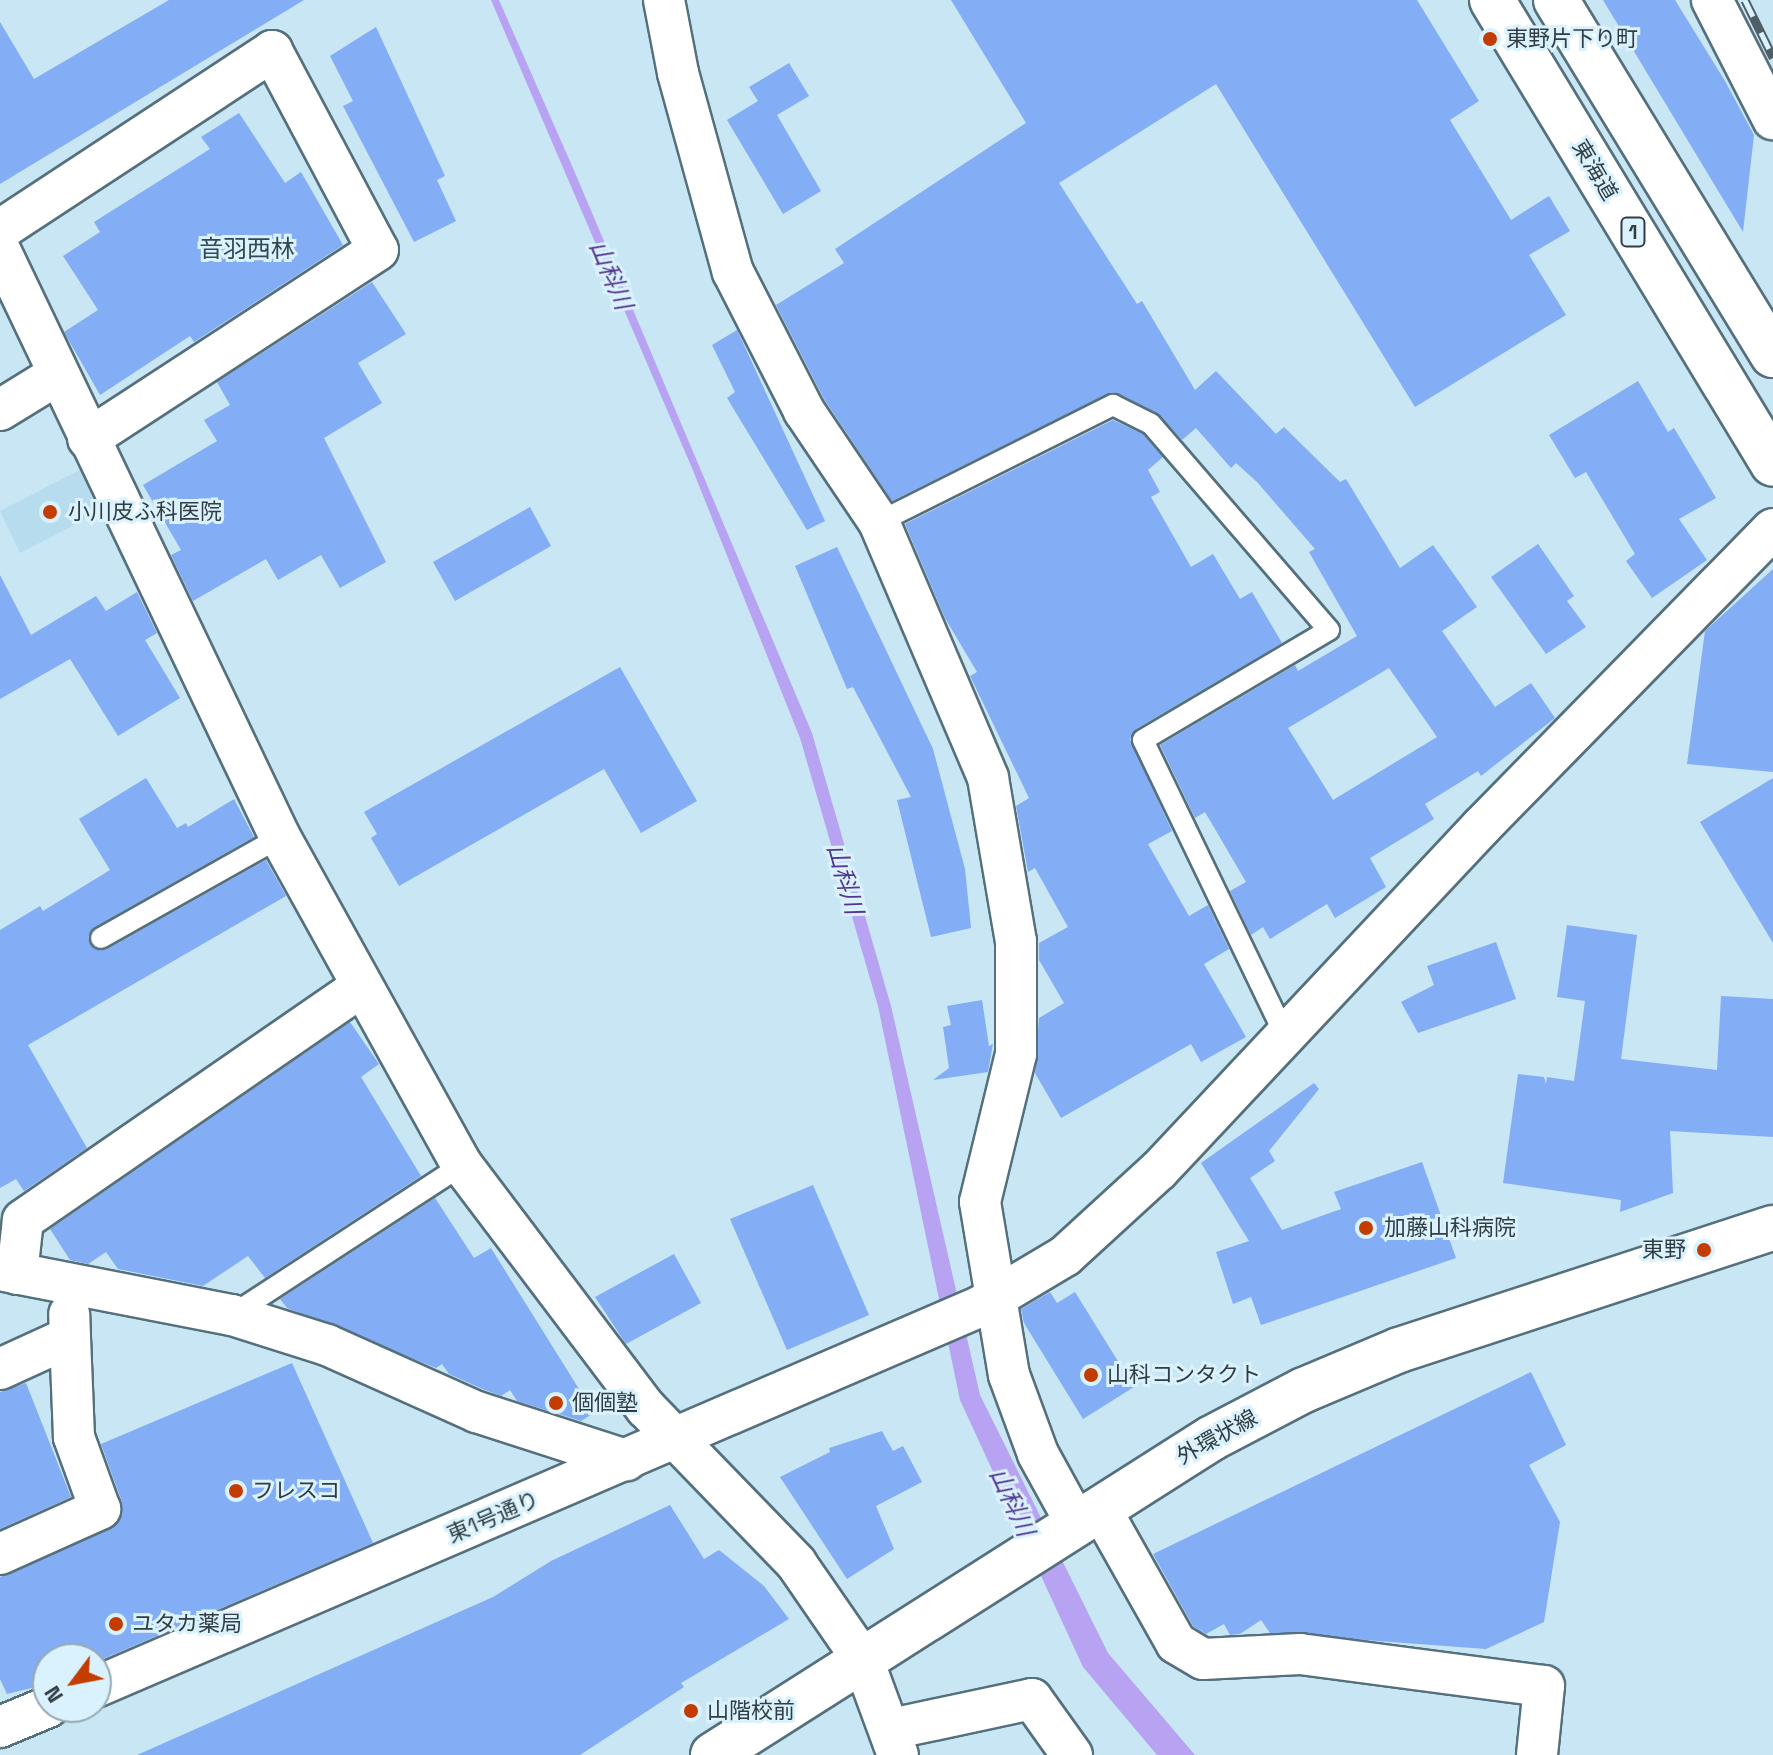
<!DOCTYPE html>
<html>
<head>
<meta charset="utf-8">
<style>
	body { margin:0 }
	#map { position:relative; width:1773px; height:1755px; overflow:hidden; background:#c8e6f3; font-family:"Space Grotesk","Noto Sans JP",sans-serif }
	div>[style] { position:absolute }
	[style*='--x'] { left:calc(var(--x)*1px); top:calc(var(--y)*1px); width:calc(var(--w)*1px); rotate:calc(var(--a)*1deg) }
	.built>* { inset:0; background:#b6dced }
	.water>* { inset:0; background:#b7a3f2 }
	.building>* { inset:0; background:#83adf4 }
	.roads { filter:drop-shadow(2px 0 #55707c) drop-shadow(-2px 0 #55707c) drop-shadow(0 2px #55707c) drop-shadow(0 -2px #55707c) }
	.lane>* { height:20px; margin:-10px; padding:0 10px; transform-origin:10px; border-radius:10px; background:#fff }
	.street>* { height:40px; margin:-20px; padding:0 20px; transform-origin:20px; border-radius:20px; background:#fff }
	.secondary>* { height:44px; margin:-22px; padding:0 22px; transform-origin:22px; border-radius:22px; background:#fff }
	.highway>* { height:44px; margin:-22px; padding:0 22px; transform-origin:22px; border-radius:22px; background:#fff }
	.rail>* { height:9px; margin-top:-4.5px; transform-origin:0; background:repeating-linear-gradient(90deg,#daf2fd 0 18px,#4f5f65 0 36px); box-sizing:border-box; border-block:2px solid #4f5f65 }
	.dots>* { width:22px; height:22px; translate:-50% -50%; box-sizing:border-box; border:4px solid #daf2fd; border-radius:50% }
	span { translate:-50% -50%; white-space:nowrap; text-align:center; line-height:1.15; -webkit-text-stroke:6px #daf2fd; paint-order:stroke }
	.shield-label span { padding:2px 6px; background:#daf2fd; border:2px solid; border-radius:6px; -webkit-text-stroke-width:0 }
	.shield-label { font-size:20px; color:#313d42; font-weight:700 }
	.poi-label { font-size:22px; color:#313d42 }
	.left { translate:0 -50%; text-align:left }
	.right { translate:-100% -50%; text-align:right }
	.street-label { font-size:22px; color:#313d42 }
	.neighbourhood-label { font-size:24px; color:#304a55 }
	.water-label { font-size:24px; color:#53358f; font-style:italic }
	.north { position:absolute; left:32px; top:1643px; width:80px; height:80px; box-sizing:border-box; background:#daf2fd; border:2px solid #96aab2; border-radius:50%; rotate:238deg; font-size:22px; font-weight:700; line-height:32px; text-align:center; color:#313d42 }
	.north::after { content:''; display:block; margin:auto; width:28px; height:36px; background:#c33c00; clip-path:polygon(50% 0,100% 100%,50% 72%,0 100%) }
</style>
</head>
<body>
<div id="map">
	<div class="built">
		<div style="clip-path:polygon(82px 469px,103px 510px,20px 553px,0 511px)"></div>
	</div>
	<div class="water">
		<div style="clip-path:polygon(491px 0,499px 0,576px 175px,812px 733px,891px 1006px,980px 1395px,1108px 1653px,1195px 1755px,1157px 1755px,1083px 1667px,960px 1400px,878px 1006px,800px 738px,692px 468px)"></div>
	</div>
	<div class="building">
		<div style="clip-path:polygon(169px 0,304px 0,0 184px,0 22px,34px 79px)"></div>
		<div style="clip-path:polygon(evenodd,951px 0,1417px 0,1479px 101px,1450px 120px,1511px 220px,1549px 196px,1570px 231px,1529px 255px,1566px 315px,1415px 407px,1216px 84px,1059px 183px,1137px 304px,1142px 301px,1195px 390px,1216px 371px,1276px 434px,1284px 427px,1340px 482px,1346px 479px,1400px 568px,1433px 545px,1477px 607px,1442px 631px,1495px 707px,1531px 683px,1555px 718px,1481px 776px,1478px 771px,1425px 804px,1434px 819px,1370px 858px,1386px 887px,1335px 918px,1327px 904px,1270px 939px,1263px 927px,1251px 935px,1230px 891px,1246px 882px,1205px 812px,1195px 818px,1160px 745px,1295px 665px,1298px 671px,1357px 636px,1309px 552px,1315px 549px,1257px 482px,1236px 463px,1231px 468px,1196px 428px,1182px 440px,1157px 413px,1112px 392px,892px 501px,824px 399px,776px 305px,844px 263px,835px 249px,1026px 123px,951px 0,1389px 668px,1437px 737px,1333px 800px,1288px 728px,1389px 668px)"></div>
		<div style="clip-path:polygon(1603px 0,1675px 0,1725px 81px,1754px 135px,1743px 232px)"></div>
		<div style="clip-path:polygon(376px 27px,445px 176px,437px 180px,456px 221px,414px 242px,343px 106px,353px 101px,330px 56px)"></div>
		<div style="clip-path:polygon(789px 63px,809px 96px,777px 115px,821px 191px,783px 214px,727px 120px,758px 101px,749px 87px)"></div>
		<div style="clip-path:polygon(239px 113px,285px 183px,301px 172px,343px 245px,194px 342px,190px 336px,100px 395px,64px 332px,98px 310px,63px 256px,100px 232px,94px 222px,210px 149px,201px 137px)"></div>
		<div style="clip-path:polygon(372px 282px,406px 334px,358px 363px,382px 403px,324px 438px,386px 562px,340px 588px,321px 555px,278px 580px,266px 559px,193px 601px,171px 555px,181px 550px,143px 485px,217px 441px,204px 420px,230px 405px,217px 382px)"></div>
		<div style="clip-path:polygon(737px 330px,825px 521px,807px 530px,727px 398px,735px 392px,712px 345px)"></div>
		<div style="clip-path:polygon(1638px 381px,1668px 432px,1674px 428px,1716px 498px,1679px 519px,1707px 560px,1652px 598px,1626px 561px,1635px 554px,1586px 472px,1575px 478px,1549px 435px)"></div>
		<div style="clip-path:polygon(1113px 420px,1143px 434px,1163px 457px,1148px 470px,1160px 492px,1151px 497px,1191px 567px,1213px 554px,1240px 599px,1252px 592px,1282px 643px,1136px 729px,1130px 739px,1172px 831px,1148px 844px,1189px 916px,1208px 905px,1229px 949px,1204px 964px,1246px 1037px,1201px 1062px,1191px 1044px,1061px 1118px,1035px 1073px,1039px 1018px,1064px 1003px,1039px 960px,1039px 943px,1068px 927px,1035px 868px,1028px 872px,1016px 806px,1029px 798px,970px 676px,977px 672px,945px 618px,905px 524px)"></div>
		<div style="clip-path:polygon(530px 507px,551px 546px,455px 601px,433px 562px)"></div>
		<div style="clip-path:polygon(1538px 544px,1574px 596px,1567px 601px,1586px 627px,1546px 654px,1491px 577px)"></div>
		<div style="clip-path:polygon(837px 547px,933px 749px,965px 869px,971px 928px,931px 937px,897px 800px,911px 797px,853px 687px,847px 689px,795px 566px)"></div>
		<div style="clip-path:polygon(1773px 569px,1773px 772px,1687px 764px,1705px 631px)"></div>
		<div style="clip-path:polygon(0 575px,31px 635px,96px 596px,106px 611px,137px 592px,157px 633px,145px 640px,180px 698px,118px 736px,70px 659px,0 699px)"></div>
		<div style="clip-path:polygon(620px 667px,697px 801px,641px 833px,604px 769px,399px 886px,371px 838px,377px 834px,364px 812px)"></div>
		<div style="clip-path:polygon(146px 778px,177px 828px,186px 823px,188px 827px,234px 799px,254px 837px,95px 927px,88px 937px,94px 949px,107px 949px,266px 860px,286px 896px,28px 1045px,87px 1148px,24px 1191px,16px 1179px,0 1188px,0 930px,40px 906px,43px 911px,110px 870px,79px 819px)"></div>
		<div style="clip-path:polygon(1773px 778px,1773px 943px,1700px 822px)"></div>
		<div style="clip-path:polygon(1567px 925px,1637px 935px,1621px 1059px,1717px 1070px,1721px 996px,1773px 999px,1773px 1137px,1670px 1131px,1673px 1193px,1620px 1212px,1621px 1200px,1503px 1183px,1518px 1074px,1544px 1077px,1546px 1084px,1547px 1077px,1574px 1081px,1585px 1001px,1557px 997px)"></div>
		<div style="clip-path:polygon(1496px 942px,1516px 999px,1418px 1033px,1401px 1002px,1434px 985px,1427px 966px)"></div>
		<div style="clip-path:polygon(982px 1000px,989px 1046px,993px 1044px,988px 1072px,933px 1080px,949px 1068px,943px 1027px,951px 1025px,947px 1006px)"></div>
		<div style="clip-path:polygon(350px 1022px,379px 1064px,361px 1077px,421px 1176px,265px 1278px,248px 1256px,203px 1286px,118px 1269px,106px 1252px,88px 1264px,70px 1260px,50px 1229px)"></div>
		<div style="clip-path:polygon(1314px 1083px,1319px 1089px,1269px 1151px,1275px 1161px,1250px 1178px,1282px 1230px,1341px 1209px,1334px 1192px,1422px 1162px,1456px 1258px,1261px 1325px,1251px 1297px,1233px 1304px,1216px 1252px,1249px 1241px,1201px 1163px)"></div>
		<div style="clip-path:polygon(813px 1185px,869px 1315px,787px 1350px,730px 1219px)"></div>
		<div style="clip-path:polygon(435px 1198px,474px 1258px,491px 1248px,594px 1413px,581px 1421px,517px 1401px,510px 1390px,501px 1396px,485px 1390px,449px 1374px,442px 1364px,436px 1368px,287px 1308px,280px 1299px)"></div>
		<div style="clip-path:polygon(674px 1254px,701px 1303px,626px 1344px,595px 1297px)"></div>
		<div style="clip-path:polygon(1050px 1292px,1057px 1303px,1075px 1292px,1134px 1387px,1083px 1419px,1024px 1323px,1021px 1309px)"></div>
		<div style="clip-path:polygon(292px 1363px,373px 1543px,96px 1662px,48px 1659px,48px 1684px,7px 1694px,0 1679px,0 1577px,118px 1523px,122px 1502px,101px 1444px)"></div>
		<div style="clip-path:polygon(1531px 1372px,1566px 1445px,1529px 1465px,1560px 1522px,1544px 1622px,1486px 1649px,1270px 1633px,1261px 1620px,1240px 1634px,1230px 1635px,1224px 1624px,1206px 1634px,1193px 1626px,1153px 1554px)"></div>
		<div style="clip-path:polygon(26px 1383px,71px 1497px,0 1529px,0 1392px)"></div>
		<div style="clip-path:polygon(882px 1431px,893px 1451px,903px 1446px,922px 1482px,876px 1506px,894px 1549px,847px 1579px,780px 1477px,830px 1452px,829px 1448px)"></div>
		<div style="clip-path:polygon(670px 1505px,704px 1559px,719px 1550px,764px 1586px,789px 1619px,681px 1683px,684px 1687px,580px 1755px,137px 1755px,493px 1597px,551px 1561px)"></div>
	</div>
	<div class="roads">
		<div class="lane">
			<div style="--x:879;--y:522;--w:262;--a:-26.6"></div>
			<div style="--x:1113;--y:405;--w:42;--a:26.6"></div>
			<div style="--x:1151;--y:424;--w:272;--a:49.2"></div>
			<div style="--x:1329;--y:630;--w:216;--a:149.4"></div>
			<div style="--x:1143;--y:740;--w:330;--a:64.3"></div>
			<div style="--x:101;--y:938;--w:206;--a:-29.4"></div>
			<div style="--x:232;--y:1315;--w:275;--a:-33.1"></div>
		</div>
		<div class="street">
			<div style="--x:664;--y:0;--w:74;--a:79.1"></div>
			<div style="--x:678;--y:73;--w:206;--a:74.6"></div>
			<div style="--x:733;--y:272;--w:156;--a:62.9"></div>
			<div style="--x:804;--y:411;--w:134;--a:56"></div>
			<div style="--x:879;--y:522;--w:278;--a:66.9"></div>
			<div style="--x:988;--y:778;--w:165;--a:80.3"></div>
			<div style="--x:1016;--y:941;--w:113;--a:90"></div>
			<div style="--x:1016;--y:1054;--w:152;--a:103.7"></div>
			<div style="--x:980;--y:1202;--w:175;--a:80.5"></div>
			<div style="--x:1009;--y:1375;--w:84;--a:69.8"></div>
			<div style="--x:1038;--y:1454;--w:79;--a:61.2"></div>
			<div style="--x:1712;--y:0;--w:134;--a:62.9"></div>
			<div style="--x:0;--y:230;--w:326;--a:-33.3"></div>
			<div style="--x:272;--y:51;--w:225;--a:62"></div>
			<div style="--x:378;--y:250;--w:346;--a:146.9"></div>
			<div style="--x:0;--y:250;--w:650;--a:64.5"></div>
			<div style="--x:280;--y:837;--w:375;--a:61"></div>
			<div style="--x:462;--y:1165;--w:305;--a:52.9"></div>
			<div style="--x:646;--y:1408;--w:216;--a:45.9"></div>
			<div style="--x:796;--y:1563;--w:118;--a:55.4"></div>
			<div style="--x:863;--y:1660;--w:101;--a:69.8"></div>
			<div style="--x:0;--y:410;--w:67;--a:-31.6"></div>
			<div style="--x:0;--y:1270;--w:236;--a:11"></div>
			<div style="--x:232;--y:1315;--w:100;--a:17.5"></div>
			<div style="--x:327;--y:1345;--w:164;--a:24.1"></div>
			<div style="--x:477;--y:1412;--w:157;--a:17.9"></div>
			<div style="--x:17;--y:1274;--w:54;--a:-83.7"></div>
			<div style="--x:23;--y:1220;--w:408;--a:-34.6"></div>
			<div style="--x:0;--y:1369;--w:77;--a:-24.6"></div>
			<div style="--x:70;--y:1337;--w:23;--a:-92"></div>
			<div style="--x:1100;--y:1508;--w:155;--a:60.6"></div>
			<div style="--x:1176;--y:1643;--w:31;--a:31"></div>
			<div style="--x:1203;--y:1659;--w:97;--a:-3"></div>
			<div style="--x:1300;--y:1654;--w:246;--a:7.5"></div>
			<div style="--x:1544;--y:1686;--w:69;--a:95.8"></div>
			<div style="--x:0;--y:1554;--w:110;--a:-24.2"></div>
			<div style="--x:100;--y:1509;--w:77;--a:-109.9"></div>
			<div style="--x:74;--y:1437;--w:100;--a:-92.3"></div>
			<div style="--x:96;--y:1687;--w:964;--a:-23.29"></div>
			<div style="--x:981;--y:1306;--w:98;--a:-30.8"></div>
			<div style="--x:1065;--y:1256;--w:127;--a:-42.5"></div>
			<div style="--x:1159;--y:1170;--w:470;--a:-46.8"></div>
			<div style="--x:1481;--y:827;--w:417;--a:-45.6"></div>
			<div style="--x:0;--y:1727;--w:52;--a:-22.6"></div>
			<div style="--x:891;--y:1729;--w:144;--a:-12"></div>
			<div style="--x:1032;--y:1699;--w:69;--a:54.5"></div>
		</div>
		<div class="secondary">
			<div style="--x:713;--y:1755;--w:591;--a:-32.43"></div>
			<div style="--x:1212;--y:1438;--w:104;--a:-27.6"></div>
			<div style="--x:1304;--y:1390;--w:103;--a:-22.8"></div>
			<div style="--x:1399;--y:1350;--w:393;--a:-18.1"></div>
		</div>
		<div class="highway">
			<div style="--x:1492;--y:0;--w:542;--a:58.8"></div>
			<div style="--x:1556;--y:0;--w:416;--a:58.6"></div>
		</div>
	</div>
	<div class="rail">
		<div style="--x:1745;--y:0;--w:64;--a:63.8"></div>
	</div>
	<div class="dots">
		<div style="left:1490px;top:39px;background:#c33c00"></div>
		<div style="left:50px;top:512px;background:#c33c00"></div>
		<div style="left:1366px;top:1228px;background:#c33c00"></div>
		<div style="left:1704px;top:1250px;background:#c33c00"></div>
		<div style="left:1091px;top:1375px;background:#c33c00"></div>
		<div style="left:556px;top:1403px;background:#c33c00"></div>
		<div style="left:236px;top:1491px;background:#c33c00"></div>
		<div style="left:116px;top:1624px;background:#c33c00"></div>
		<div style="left:691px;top:1711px;background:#c33c00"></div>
	</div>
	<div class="shield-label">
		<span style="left:1633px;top:232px">1</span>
	</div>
	<div class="poi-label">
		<span class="left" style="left:1506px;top:39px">東野片下り町</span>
		<span class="left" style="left:68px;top:512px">小川皮ふ科医院</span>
		<span class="left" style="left:1384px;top:1228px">加藤山科病院</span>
		<span class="right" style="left:1686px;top:1250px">東野</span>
		<span class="left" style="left:1107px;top:1375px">山科コンタクト</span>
		<span class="left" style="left:572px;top:1403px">個個塾</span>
		<span class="left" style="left:252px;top:1491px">フレスコ</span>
		<span class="left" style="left:132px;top:1624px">ユタカ薬局</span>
		<span class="left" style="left:707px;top:1711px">山階校前</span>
	</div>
	<div class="street-label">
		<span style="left:1595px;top:170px;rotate:59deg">東海道</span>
		<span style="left:1217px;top:1437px;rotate:-29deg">外環状線</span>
		<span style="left:493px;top:1517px;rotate:-23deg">東1号通り</span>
	</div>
	<div class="neighbourhood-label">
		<span style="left:247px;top:249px">音羽西林</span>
	</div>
	<div class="water-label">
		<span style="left:611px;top:275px;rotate:67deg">山科川</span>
		<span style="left:845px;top:879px;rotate:74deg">山科川</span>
		<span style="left:1012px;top:1502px;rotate:65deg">山科川</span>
	</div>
	<div class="north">N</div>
</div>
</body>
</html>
